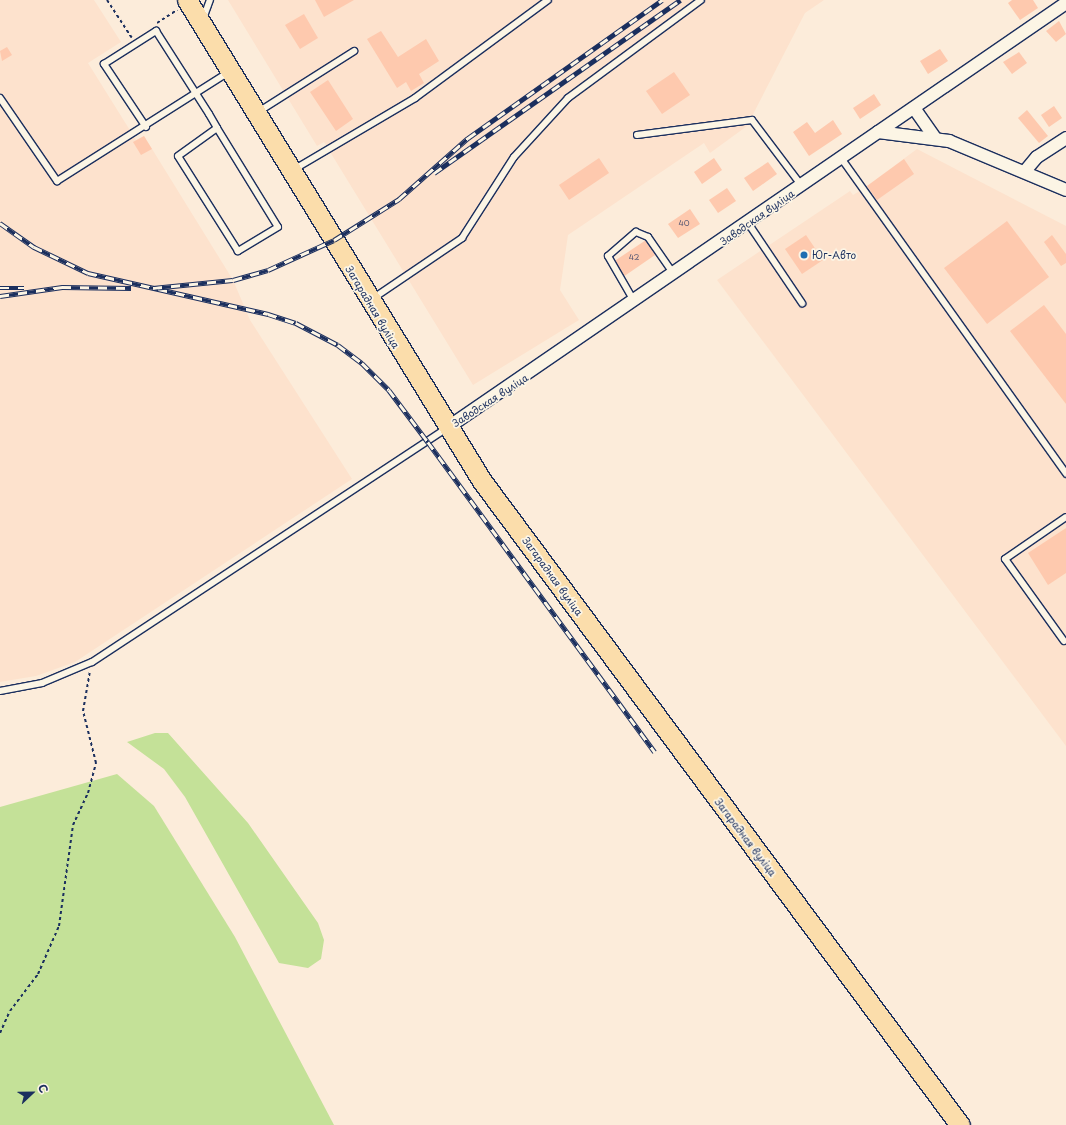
<!DOCTYPE html>
<html>
<head>
<meta charset="utf-8">
<style>
	body { margin:0 }
	#map { position:relative; width:1066px; height:1125px; overflow:hidden; background:#fcecda; font-family:"Playpen Sans",sans-serif }
	div>[style] { position:absolute }
	[style*='--x'] { left:calc(var(--x)*1px); top:calc(var(--y)*1px); width:calc(var(--w)*1px); rotate:calc(var(--a)*1deg) }
	.built>* { inset:0; background:#fde2cd }
	.green>* { inset:0; background:#c4e198 }
	.building>* { inset:0; background:#fec9ae }
	.path>* { height:2px; margin-top:-1px; transform-origin:0; background:repeating-linear-gradient(90deg,#1b2f5e 0 3px,transparent 0 6px) }
	.roads { filter:drop-shadow(1px 0 #1b2f5e) drop-shadow(-1px 0 #1b2f5e) drop-shadow(0 1px #1b2f5e) drop-shadow(0 -1px #1b2f5e) }
	.service>* { height:6px; margin:-3px; padding:0 3px; transform-origin:3px; border-radius:3px; background:#fcf5e5 }
	.minor>* { height:12px; margin:-6px; padding:0 6px; transform-origin:6px; border-radius:6px; background:#fcf5e5 }
	.primary>* { height:19px; margin:-9.5px; padding:0 9.5px; transform-origin:9.5px; border-radius:9.5px; background:#fbddab }
	.rail>* { height:4.5px; margin-top:-2.25px; transform-origin:0; background:repeating-linear-gradient(90deg,#fcf5e5 0 9px,#1b2f5e 0 18px); box-sizing:border-box; border-block:1px solid #1b2f5e }
	.dots>* { width:11px; height:11px; translate:-50% -50%; box-sizing:border-box; border:2px solid #fcf5e5; border-radius:50% }
	span { translate:-50% -50%; white-space:nowrap; text-align:center; line-height:1.15; -webkit-text-stroke:3.5px #fcf5e5; paint-order:stroke }
	.number-label { font-size:8px; color:#545672 }
	.number-label span { -webkit-text-stroke-width:0 }
	.street-label { font-size:10px; color:#1b2f5e }
	.poi-label { font-size:10px; color:#1b2f5e }
	.left { translate:0 -50%; text-align:left }
	.north { position:absolute; left:12px; top:1073px; width:40px; height:40px; -webkit-text-stroke:3px #fcf5e5; paint-order:stroke; rotate:68deg; font-size:11px; font-weight:700; line-height:16px; text-align:center; color:#1b2f5e }
	.north::after { content:''; display:block; margin:auto; width:14px; height:18px; background:#1b2f5e; clip-path:polygon(50% 0,100% 100%,50% 72%,0 100%) }
</style>
</head>
<body>
<div id="map">
	<div class="built">
		<div style="clip-path:polygon(0 0,94px 0,121px 42px,88px 63px,136px 140px,144px 136px,233px 280px,250px 320px,352px 479px,75px 662px,36px 676px,0 682px)"></div>
		<div style="clip-path:polygon(228px 0,824px 0,805px 13px,747px 126px,710px 153px,704px 143px,568px 235px,560px 290px,579px 320px,473px 385px,324px 142px,317px 146px)"></div>
		<div style="clip-path:polygon(917px 149px,1066px 226px,1066px 746px,717px 280px,850px 191px,853px 195px,863px 189px)"></div>
	</div>
	<div class="green">
		<div style="clip-path:polygon(155px 733px,168px 733px,248px 823px,318px 923px,324px 940px,321px 959px,308px 968px,279px 963px,185px 797px,164px 769px,127px 742px)"></div>
		<div style="clip-path:polygon(117px 774px,154px 806px,235px 937px,334px 1125px,0 1125px,0 807px)"></div>
	</div>
	<div class="building">
		<div style="clip-path:polygon(315px 0,354px 0,324px 17px)"></div>
		<div style="clip-path:polygon(1012px 0,1033px 0,1038px 8px,1020px 20px,1008px 3px)"></div>
		<div style="clip-path:polygon(304px 14px,318px 38px,300px 49px,285px 25px)"></div>
		<div style="clip-path:polygon(1059px 21px,1066px 34px,1056px 42px,1046px 31px)"></div>
		<div style="clip-path:polygon(381px 31px,398px 57px,426px 39px,439px 61px,419px 74px,424px 83px,411px 91px,406px 82px,397px 88px,367px 39px)"></div>
		<div style="clip-path:polygon(7px 47px,12px 55px,2px 61px,0 51px)"></div>
		<div style="clip-path:polygon(940px 49px,948px 61px,928px 74px,920px 61px)"></div>
		<div style="clip-path:polygon(1019px 52px,1027px 63px,1012px 74px,1003px 62px)"></div>
		<div style="clip-path:polygon(674px 72px,690px 95px,662px 114px,646px 91px)"></div>
		<div style="clip-path:polygon(328px 80px,353px 119px,336px 131px,310px 92px)"></div>
		<div style="clip-path:polygon(874px 94px,881px 105px,860px 119px,853px 108px)"></div>
		<div style="clip-path:polygon(1054px 106px,1062px 118px,1049px 127px,1041px 115px)"></div>
		<div style="clip-path:polygon(1027px 110px,1048px 136px,1039px 143px,1018px 118px)"></div>
		<div style="clip-path:polygon(833px 120px,842px 134px,809px 156px,793px 132px,807px 122px,815px 133px)"></div>
		<div style="clip-path:polygon(144px 136px,152px 149px,141px 155px,133px 142px)"></div>
		<div style="clip-path:polygon(599px 158px,609px 173px,569px 200px,559px 185px)"></div>
		<div style="clip-path:polygon(714px 158px,722px 170px,702px 184px,694px 172px)"></div>
		<div style="clip-path:polygon(904px 159px,914px 174px,877px 200px,867px 186px)"></div>
		<div style="clip-path:polygon(768px 162px,777px 174px,753px 191px,744px 178px)"></div>
		<div style="clip-path:polygon(727px 188px,736px 201px,718px 213px,709px 200px)"></div>
		<div style="clip-path:polygon(690px 209px,700px 224px,678px 238px,668px 224px)"></div>
		<div style="clip-path:polygon(1007px 221px,1049px 277px,987px 324px,944px 268px)"></div>
		<div style="clip-path:polygon(806px 235px,823px 260px,802px 274px,785px 249px)"></div>
		<div style="clip-path:polygon(1052px 235px,1066px 254px,1066px 263px,1061px 266px,1044px 242px)"></div>
		<div style="clip-path:polygon(646px 240px,655px 255px,623px 277px,613px 262px)"></div>
		<div style="clip-path:polygon(1044px 305px,1066px 334px,1066px 404px,1010px 331px)"></div>
		<div style="clip-path:polygon(1066px 528px,1066px 573px,1048px 585px,1028px 553px)"></div>
	</div>
	<div class="path">
		<div style="--x:107;--y:0;--w:45;--a:56.7"></div>
		<div style="--x:157;--y:23;--w:24;--a:-33"></div>
		<div style="--x:0;--y:1033;--w:24;--a:-66"></div>
		<div style="--x:10;--y:1011;--w:46;--a:-52.9"></div>
		<div style="--x:38;--y:974;--w:52;--a:-66.4"></div>
		<div style="--x:59;--y:926;--w:102;--a:-82.1"></div>
		<div style="--x:73;--y:825;--w:35;--a:-65"></div>
		<div style="--x:88;--y:793;--w:31;--a:-75"></div>
		<div style="--x:96;--y:763;--w:54;--a:-104"></div>
		<div style="--x:83;--y:711;--w:41;--a:-80.1"></div>
	</div>
	<div class="roads">
		<div class="service">
			<div style="--x:203;--y:19;--w:20;--a:-70"></div>
			<div style="--x:0;--y:98;--w:101;--a:55.5"></div>
			<div style="--x:57;--y:181;--w:204;--a:-32.4"></div>
			<div style="--x:258;--y:112;--w:114;--a:-32.4"></div>
			<div style="--x:146;--y:127;--w:76;--a:-123.7"></div>
			<div style="--x:104;--y:64;--w:62;--a:-32.4"></div>
			<div style="--x:156;--y:31;--w:98;--a:57.4"></div>
			<div style="--x:209;--y:114;--w:16;--a:60"></div>
			<div style="--x:217;--y:128;--w:116;--a:58.4"></div>
			<div style="--x:278;--y:227;--w:47;--a:149"></div>
			<div style="--x:238;--y:251;--w:112;--a:-122.3"></div>
			<div style="--x:178;--y:156;--w:48;--a:-35.7"></div>
			<div style="--x:637;--y:135;--w:116;--a:-7.4"></div>
			<div style="--x:752;--y:120;--w:83;--a:52.9"></div>
			<div style="--x:841;--y:158;--w:388;--a:54.5"></div>
			<div style="--x:293;--y:170;--w:142;--a:-30.5"></div>
			<div style="--x:415;--y:98;--w:165;--a:-36.4"></div>
			<div style="--x:748;--y:223;--w:97;--a:56"></div>
			<div style="--x:372;--y:299;--w:109;--a:-34.1"></div>
			<div style="--x:462;--y:238;--w:96;--a:-57.3"></div>
			<div style="--x:514;--y:157;--w:80;--a:-47.5"></div>
			<div style="--x:568;--y:98;--w:165;--a:-36.4"></div>
			<div style="--x:634;--y:301;--w:52;--a:-120"></div>
			<div style="--x:608;--y:256;--w:37;--a:-41"></div>
			<div style="--x:636;--y:232;--w:13;--a:23"></div>
			<div style="--x:648;--y:237;--w:44;--a:55.2"></div>
			<div style="--x:1064;--y:641;--w:101;--a:-125.7"></div>
			<div style="--x:1005;--y:559;--w:74;--a:-34.5"></div>
			<div style="--x:0;--y:691;--w:43;--a:-10.8"></div>
			<div style="--x:42;--y:683;--w:54;--a:-22.8"></div>
			<div style="--x:92;--y:662;--w:425;--a:-33.4"></div>
		</div>
		<div class="minor">
			<div style="--x:914;--y:108;--w:37;--a:55"></div>
			<div style="--x:878;--y:132;--w:72;--a:7.2"></div>
			<div style="--x:949;--y:141;--w:127;--a:22.7"></div>
			<div style="--x:1026;--y:170;--w:17;--a:-50"></div>
			<div style="--x:1037;--y:157;--w:35;--a:-33"></div>
			<div style="--x:447;--y:428;--w:751;--a:-34.47"></div>
		</div>
		<div class="primary">
			<div style="--x:187;--y:0;--w:564;--a:58.48"></div>
			<div style="--x:482;--y:481;--w:802;--a:53.42"></div>
		</div>
	</div>
	<div class="rail">
		<div style="--x:434;--y:173;--w:301;--a:-35.1"></div>
		<div style="--x:0;--y:223;--w:42;--a:35.2"></div>
		<div style="--x:34;--y:247;--w:60;--a:25.7"></div>
		<div style="--x:88;--y:273;--w:185;--a:12.8"></div>
		<div style="--x:268;--y:314;--w:29;--a:18"></div>
		<div style="--x:296;--y:323;--w:47;--a:27.6"></div>
		<div style="--x:338;--y:345;--w:30;--a:37"></div>
		<div style="--x:362;--y:363;--w:38;--a:45"></div>
		<div style="--x:389;--y:390;--w:65;--a:53.1"></div>
		<div style="--x:428;--y:442;--w:384;--a:53.8"></div>
		<div style="--x:0;--y:288;--w:24;--a:0"></div>
		<div style="--x:153;--y:288;--w:80;--a:-5.7"></div>
		<div style="--x:233;--y:280;--w:36;--a:-16"></div>
		<div style="--x:268;--y:270;--w:72;--a:-24.4"></div>
		<div style="--x:334;--y:240;--w:77;--a:-32.2"></div>
		<div style="--x:399;--y:199;--w:92;--a:-41.5"></div>
		<div style="--x:468;--y:138;--w:238;--a:-35.4"></div>
		<div style="--x:0;--y:296;--w:63;--a:-8.3"></div>
		<div style="--x:62;--y:287;--w:69;--a:0.8"></div>
	</div>
	<div class="dots">
		<div style="left:804px;top:255px;background:#1f6fb2"></div>
	</div>
	<div class="number-label">
		<span style="left:684px;top:224px">40</span>
		<span style="left:634px;top:258px">42</span>
	</div>
	<div class="street-label">
		<span style="left:757px;top:217px;rotate:-35deg">Заводская вуліца</span>
		<span style="left:373px;top:307px;rotate:59deg">Загарадная вуліца</span>
		<span style="left:490px;top:400px;rotate:-33deg">Заводская вуліца</span>
		<span style="left:553px;top:576px;rotate:54deg">Загарадная вуліца</span>
		<span style="left:746px;top:837px;rotate:53deg">Загарадная вуліца</span>
	</div>
	<div class="poi-label">
		<span class="left" style="left:812px;top:255px">Юг-Авто</span>
	</div>
	<div class="north">С</div>
</div>
</body>
</html>
